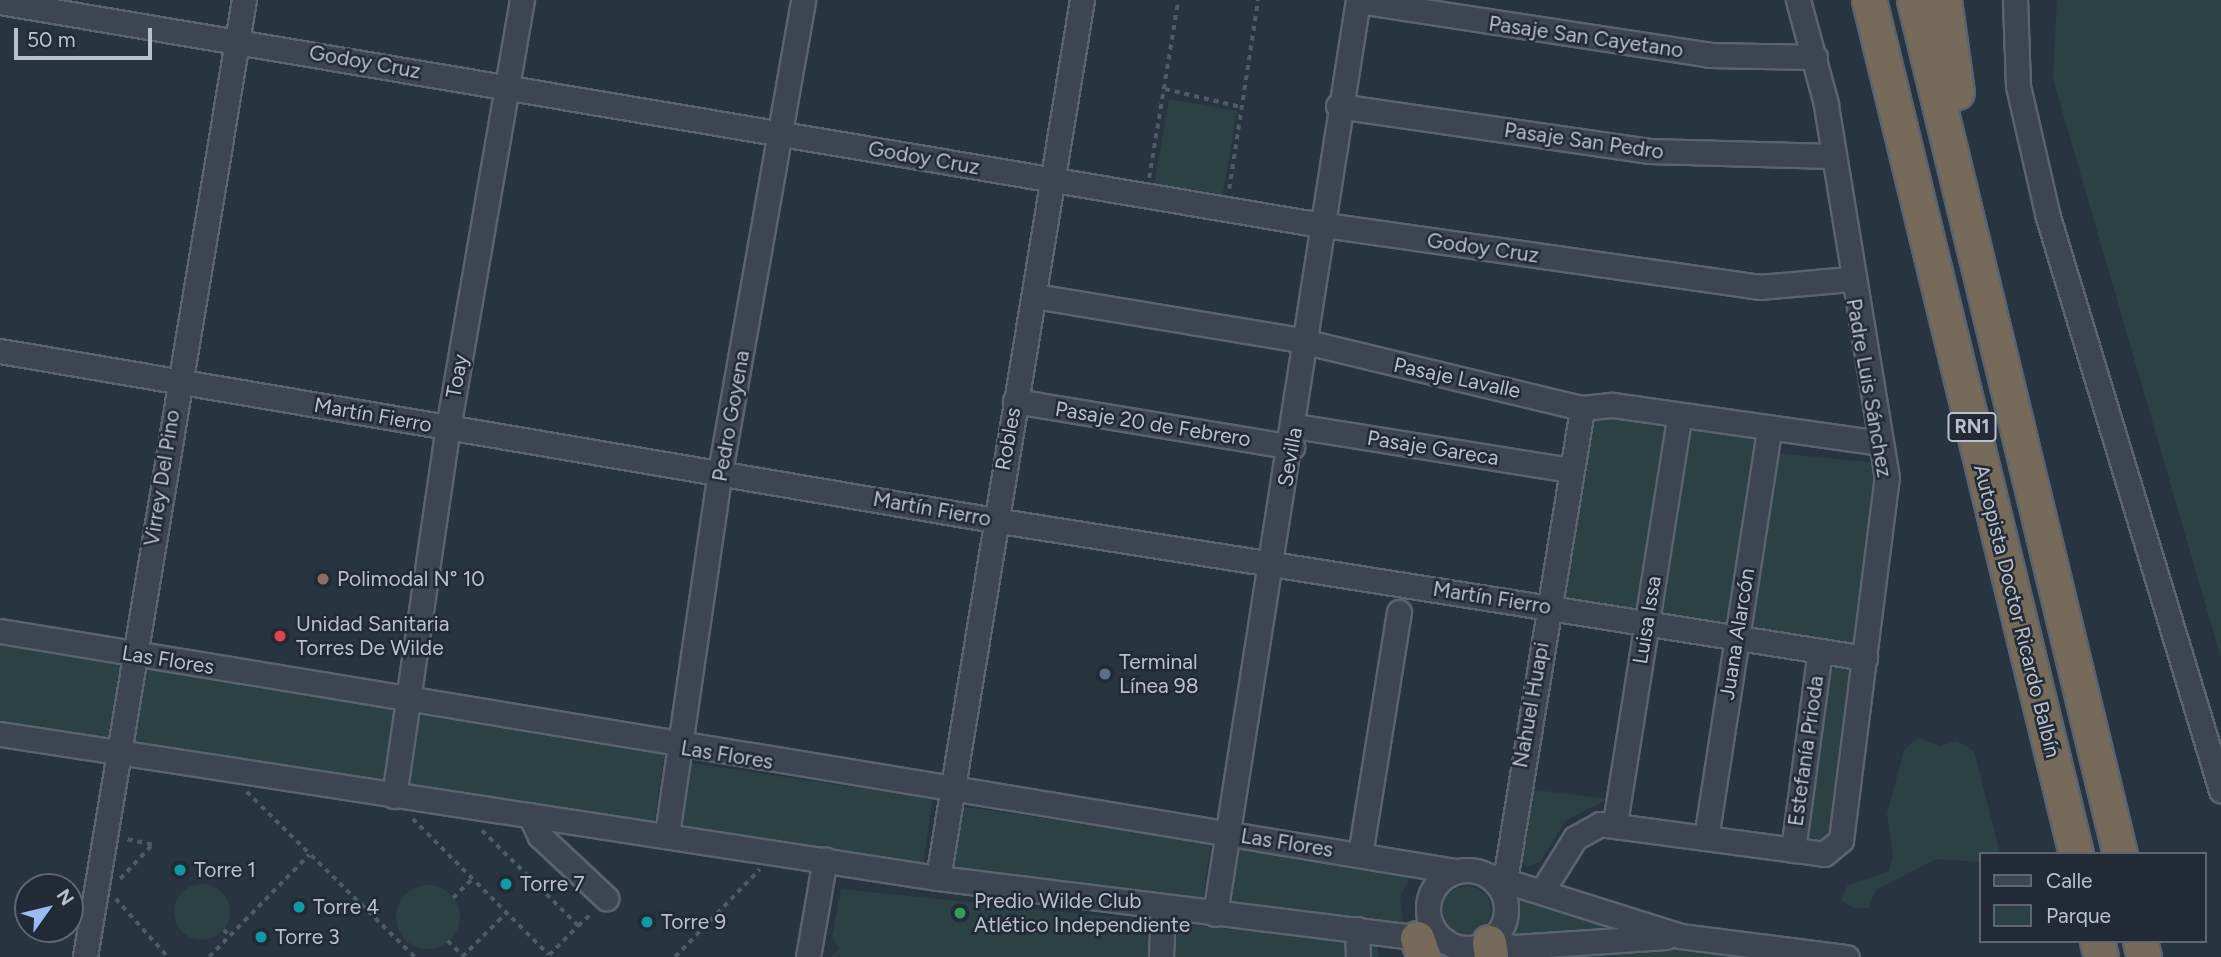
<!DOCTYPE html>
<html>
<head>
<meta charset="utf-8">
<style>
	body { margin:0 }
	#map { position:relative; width:2221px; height:957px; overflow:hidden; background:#293441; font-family:Figtree,sans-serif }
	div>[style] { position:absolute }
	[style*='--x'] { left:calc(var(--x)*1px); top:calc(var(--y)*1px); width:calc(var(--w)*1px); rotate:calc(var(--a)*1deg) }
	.green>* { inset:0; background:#2c4143 }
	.round { border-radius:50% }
	.path>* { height:3.5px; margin-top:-1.75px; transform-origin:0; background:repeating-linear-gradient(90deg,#4b5e60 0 5px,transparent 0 10px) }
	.roads { filter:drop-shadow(2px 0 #5b636e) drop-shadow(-2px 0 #5b636e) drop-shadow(0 2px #5b636e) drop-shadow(0 -2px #5b636e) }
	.minor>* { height:23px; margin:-11.5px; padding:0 11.5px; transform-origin:11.5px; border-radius:11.5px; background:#3d4551 }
	.minor>.ring { margin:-11.5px; padding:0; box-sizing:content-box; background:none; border:23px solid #3d4551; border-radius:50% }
	.highway>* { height:33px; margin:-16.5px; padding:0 16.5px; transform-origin:16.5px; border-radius:16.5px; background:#766b5b }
	.dots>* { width:19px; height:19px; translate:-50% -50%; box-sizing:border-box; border:4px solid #222a36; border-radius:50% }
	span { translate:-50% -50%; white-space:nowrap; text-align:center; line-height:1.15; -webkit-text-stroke:5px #222a36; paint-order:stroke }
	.shield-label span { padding:2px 5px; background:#222a36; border:2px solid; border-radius:5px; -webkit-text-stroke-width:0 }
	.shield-label { font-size:19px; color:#bac1cb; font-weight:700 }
	.street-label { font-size:21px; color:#bac1cb }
	.poi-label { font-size:21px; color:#bac1cb }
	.left { translate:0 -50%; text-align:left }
	.legend { position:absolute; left:1979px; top:852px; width:228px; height:91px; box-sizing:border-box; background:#222a36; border:2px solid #5f6672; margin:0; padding:9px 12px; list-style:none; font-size:21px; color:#bac1cb }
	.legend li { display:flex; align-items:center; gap:14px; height:35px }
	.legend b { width:35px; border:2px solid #5f6672 }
	.north { position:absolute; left:14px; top:873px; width:70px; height:70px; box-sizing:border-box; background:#222a36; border:2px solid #5f6672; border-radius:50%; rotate:56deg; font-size:19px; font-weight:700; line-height:28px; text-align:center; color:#bac1cb }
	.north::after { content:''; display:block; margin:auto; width:24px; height:32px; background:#9abcf0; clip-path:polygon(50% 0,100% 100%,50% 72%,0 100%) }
	.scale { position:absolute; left:14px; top:28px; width:138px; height:32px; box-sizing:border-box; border:4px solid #bac1cb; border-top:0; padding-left:9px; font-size:21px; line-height:24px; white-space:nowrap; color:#bac1cb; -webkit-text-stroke:5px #222a36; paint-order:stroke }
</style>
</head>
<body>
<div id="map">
	<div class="green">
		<div style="clip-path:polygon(2057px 0,2221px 0,2221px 658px,2053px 79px)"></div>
		<div style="clip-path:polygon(1169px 99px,1237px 111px,1222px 198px,1154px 186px)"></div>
		<div style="clip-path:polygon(1595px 415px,1668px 427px,1636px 612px,1568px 604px,1564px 597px)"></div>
		<div style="clip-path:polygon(1689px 428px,1758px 439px,1728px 624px,1660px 614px)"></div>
		<div style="clip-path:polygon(1775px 453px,1878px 463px,1861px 645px,1753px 629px)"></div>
		<div style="clip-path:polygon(0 643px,122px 662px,110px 741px,0 724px)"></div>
		<div style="clip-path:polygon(145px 666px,395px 706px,383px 783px,133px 743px)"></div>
		<div style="clip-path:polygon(1828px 668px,1850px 668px,1854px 675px,1833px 836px,1819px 841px,1803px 833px)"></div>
		<div style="clip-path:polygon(419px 713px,665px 750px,654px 825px,408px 789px)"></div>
		<div style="clip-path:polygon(1918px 737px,1940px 746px,1957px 741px,1974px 751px,2000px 853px,1981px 854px,1981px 862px,1936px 859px,1876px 890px,1868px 908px,1853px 908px,1841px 901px,1847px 886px,1889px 871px,1893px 855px,1887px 814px,1904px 750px)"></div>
		<div style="clip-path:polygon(691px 763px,933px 799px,923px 863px,681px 827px)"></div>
		<div style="clip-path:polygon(1527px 789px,1609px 799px,1566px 820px,1540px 862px,1526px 867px,1519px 863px)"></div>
		<div style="clip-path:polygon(960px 806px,1211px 843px,1202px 908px,951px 871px)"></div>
		<div style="clip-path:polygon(1240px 845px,1412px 873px,1400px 897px,1403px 922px,1231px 907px)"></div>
		<div class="round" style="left:174px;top:884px;width:56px;height:56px"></div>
		<div class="round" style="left:396px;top:885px;width:64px;height:64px"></div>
		<div class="round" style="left:1443px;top:886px;width:48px;height:48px"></div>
		<div style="clip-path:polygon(841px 889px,1377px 944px,1379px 957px,830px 957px,840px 949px,832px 938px)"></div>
		<div style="clip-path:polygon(1523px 893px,1612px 927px,1513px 936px,1507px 929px,1512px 897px)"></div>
		<div style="clip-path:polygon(1652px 946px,1693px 946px,1768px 957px,1542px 957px)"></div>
	</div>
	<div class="path">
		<div style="--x:1165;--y:89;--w:78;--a:13.3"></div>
		<div style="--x:1149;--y:178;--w:180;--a:-80.7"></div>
		<div style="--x:1229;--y:189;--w:191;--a:-81.3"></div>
		<div style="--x:247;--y:792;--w:235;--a:44.5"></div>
		<div style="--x:413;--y:819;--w:192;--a:45"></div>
		<div style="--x:549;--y:955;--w:41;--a:-45"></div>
		<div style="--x:578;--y:926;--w:139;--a:-135.3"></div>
		<div style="--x:120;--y:879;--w:47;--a:-46.7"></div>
		<div style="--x:152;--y:845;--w:30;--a:-168"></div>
		<div style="--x:453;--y:898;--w:27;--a:-45"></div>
		<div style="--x:116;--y:899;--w:78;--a:48.1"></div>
		<div style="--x:578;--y:926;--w:19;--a:-43"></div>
		<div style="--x:224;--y:930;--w:8;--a:45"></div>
		<div style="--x:448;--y:941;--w:21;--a:45"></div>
		<div style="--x:209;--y:957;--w:143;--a:-45.6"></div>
		<div style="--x:462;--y:957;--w:62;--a:-45"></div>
		<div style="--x:675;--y:957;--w:122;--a:-46"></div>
	</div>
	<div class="roads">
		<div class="minor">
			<div style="--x:2015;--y:0;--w:86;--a:88"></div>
			<div style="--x:2018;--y:86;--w:134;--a:77.1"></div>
			<div style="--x:2048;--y:217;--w:599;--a:73.2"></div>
			<div style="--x:1358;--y:1;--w:355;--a:8.7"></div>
			<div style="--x:1709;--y:55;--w:106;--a:1.1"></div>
			<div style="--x:0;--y:2;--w:1322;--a:9.58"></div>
			<div style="--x:1304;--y:222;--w:460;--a:8.1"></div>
			<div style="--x:1759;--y:287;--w:91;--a:-5"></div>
			<div style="--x:1338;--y:106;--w:314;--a:8.2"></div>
			<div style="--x:1649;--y:151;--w:183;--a:1.6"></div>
			<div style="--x:1035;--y:296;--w:263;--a:9.4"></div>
			<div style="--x:1294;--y:339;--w:296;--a:13.5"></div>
			<div style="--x:1582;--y:408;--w:31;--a:-6"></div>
			<div style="--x:1613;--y:405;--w:270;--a:8.1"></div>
			<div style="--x:0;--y:351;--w:1008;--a:9.65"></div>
			<div style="--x:994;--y:520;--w:882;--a:9"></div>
			<div style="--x:1015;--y:401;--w:281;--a:9.4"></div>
			<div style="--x:1295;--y:426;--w:279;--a:9.1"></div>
			<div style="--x:0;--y:631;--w:1475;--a:9.37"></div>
			<div style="--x:0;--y:734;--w:949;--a:8.73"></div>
			<div style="--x:938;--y:878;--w:511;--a:7.08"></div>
			<div style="--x:394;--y:796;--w:372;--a:-81.7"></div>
			<div style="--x:448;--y:428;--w:434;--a:-80.2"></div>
			<div style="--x:530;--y:815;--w:23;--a:65"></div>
			<div style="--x:540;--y:836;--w:91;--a:43.2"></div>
			<div style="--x:1615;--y:823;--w:411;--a:-81"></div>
			<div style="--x:667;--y:834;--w:366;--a:-81.7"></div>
			<div style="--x:720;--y:472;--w:479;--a:-80"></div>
			<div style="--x:1706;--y:838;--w:412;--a:-81.2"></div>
			<div style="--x:1793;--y:850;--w:201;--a:-82.3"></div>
			<div style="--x:1360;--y:855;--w:246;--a:-80.9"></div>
			<div class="ring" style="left:1428px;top:870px;width:55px;height:55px"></div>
			<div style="--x:1490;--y:876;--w:199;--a:17.5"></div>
			<div style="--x:1680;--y:936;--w:168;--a:7.2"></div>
			<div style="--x:938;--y:878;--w:890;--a:-80.69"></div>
			<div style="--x:1544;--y:888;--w:59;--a:-58.2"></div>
			<div style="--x:1575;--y:838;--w:29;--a:-29"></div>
			<div style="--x:1600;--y:824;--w:226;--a:7.6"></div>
			<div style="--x:1824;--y:854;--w:22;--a:-39"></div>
			<div style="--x:1841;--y:840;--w:365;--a:-82.8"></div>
			<div style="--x:1887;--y:478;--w:379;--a:-99.3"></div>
			<div style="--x:1826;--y:104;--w:108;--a:-105.1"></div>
			<div style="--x:1503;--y:892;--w:490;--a:-80.7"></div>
			<div style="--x:1215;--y:914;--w:925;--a:-81.11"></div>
			<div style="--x:1357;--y:929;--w:28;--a:88"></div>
			<div style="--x:1489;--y:942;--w:26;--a:11"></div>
			<div style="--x:1515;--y:947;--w:151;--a:-3.8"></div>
			<div style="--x:85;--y:957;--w:970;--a:-80.57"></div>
			<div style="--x:808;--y:957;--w:99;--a:-80.2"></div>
			<div style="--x:1161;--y:957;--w:48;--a:-87.6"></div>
		</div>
		<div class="highway">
			<div style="--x:1869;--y:0;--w:879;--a:76.37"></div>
			<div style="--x:1914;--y:0;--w:878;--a:76.44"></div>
			<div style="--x:1944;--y:0;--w:93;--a:82"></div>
			<div style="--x:1417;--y:938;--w:20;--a:70"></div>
			<div style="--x:2097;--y:941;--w:16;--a:76"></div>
			<div style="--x:2140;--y:941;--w:16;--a:76"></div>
			<div style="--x:1489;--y:942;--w:15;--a:82"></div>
		</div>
	</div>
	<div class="dots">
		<div style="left:323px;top:579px;background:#8d6e63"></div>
		<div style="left:280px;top:636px;background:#e0444e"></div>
		<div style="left:1105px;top:674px;background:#5c6f8a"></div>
		<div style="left:180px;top:870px;background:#0f9aa8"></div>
		<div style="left:506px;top:884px;background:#0f9aa8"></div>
		<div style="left:299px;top:907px;background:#0f9aa8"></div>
		<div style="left:960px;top:913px;background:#2e9e5b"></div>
		<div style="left:647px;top:922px;background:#0f9aa8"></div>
		<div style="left:261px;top:937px;background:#0f9aa8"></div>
	</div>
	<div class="shield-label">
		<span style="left:1972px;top:427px">RN1</span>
	</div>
	<div class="street-label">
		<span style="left:1586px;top:37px;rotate:8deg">Pasaje San Cayetano</span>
		<span style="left:365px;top:62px;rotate:10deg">Godoy Cruz</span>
		<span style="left:1584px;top:141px;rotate:8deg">Pasaje San Pedro</span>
		<span style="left:924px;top:158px;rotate:10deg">Godoy Cruz</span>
		<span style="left:1483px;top:248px;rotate:8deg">Godoy Cruz</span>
		<span style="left:457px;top:376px;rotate:-80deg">Toay</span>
		<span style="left:1457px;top:378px;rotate:12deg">Pasaje Lavalle</span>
		<span style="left:1869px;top:388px;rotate:80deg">Padre Luis Sánchez</span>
		<span style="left:373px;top:415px;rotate:10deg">Martín Fierro</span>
		<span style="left:731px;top:416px;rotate:-80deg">Pedro Goyena</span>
		<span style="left:1153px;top:424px;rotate:9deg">Pasaje 20 de Febrero</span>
		<span style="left:1008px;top:439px;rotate:-80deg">Robles</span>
		<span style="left:1433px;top:448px;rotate:9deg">Pasaje Gareca</span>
		<span style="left:1290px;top:457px;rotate:-80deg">Sevilla</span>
		<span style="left:162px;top:478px;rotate:-81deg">Virrey Del Pino</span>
		<span style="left:932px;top:509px;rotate:10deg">Martín Fierro</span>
		<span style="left:1492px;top:598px;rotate:9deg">Martín Fierro</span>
		<span style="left:2017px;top:611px;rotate:76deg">Autopista Doctor Ricardo Balbín</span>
		<span style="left:1647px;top:620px;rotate:-81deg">Luisa Issa</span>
		<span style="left:1737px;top:634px;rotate:-81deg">Juana Alarcón</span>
		<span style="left:168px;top:660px;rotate:9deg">Las Flores</span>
		<span style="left:1531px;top:705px;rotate:-80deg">Nahuel Huapi</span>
		<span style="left:1806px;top:751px;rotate:-82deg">Estefanía Prioda</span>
		<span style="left:727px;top:755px;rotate:9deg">Las Flores</span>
		<span style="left:1287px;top:843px;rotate:9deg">Las Flores</span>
	</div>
	<div class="poi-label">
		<span class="left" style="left:337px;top:579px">Polimodal N° 10</span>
		<span class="left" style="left:296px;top:636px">Unidad Sanitaria<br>Torres De Wilde</span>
		<span class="left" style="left:1119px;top:674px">Terminal<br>Línea 98</span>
		<span class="left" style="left:194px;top:870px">Torre 1</span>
		<span class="left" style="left:520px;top:884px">Torre 7</span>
		<span class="left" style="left:974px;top:913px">Predio Wilde Club<br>Atlético Independiente</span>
		<span class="left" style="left:313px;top:907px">Torre 4</span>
		<span class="left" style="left:661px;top:922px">Torre 9</span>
		<span class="left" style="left:275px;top:937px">Torre 3</span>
	</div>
	<ul class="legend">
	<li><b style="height:9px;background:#3d4551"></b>Calle</li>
	<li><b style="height:19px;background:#2c4143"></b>Parque</li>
	</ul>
	<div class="north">N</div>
	<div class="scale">50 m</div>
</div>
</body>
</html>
